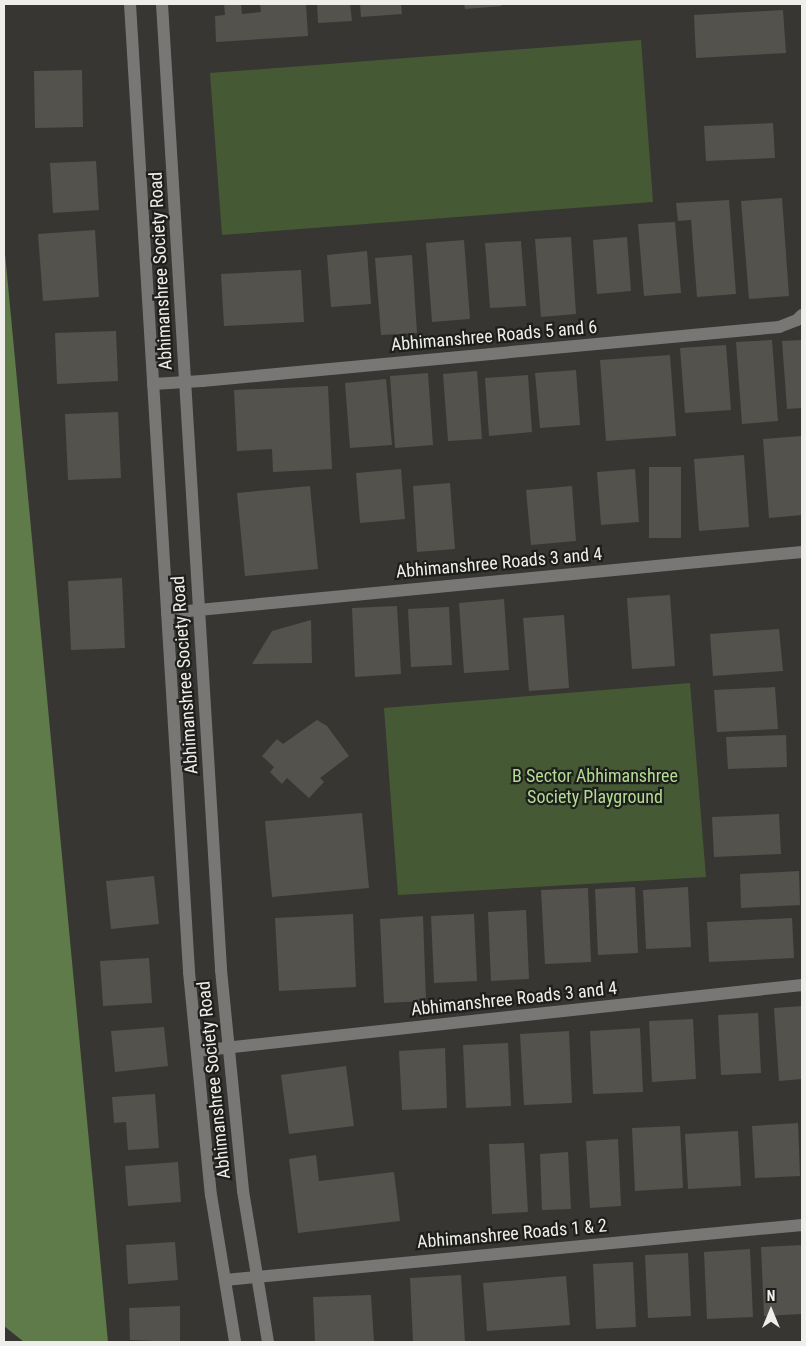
<!DOCTYPE html>
<html>
<head>
<meta charset="utf-8">
<style>
	body { margin:0 }
	#map { position:relative; width:806px; height:1346px; overflow:hidden; background:#383632; font-family:"Roboto Condensed",sans-serif }
	div>[style] { position:absolute }
	[style*='--x'] { left:calc(var(--x)*1px); top:calc(var(--y)*1px); width:calc(var(--w)*1px); rotate:calc(var(--a)*1deg) }
	.green>* { inset:0; background:#455a34 }
	.forest>* { inset:0; background:#5f7b49 }
	.building>* { inset:0; background:#53524d }
	.minor>* { height:12px; margin:-6px; padding:0 6px; transform-origin:6px; border-radius:6px; background:#797776 }
	span { translate:-50% -50%; white-space:nowrap; text-align:center; line-height:1.15; -webkit-text-stroke:4.5px #1e1e1c; paint-order:stroke }
	.street-label { font-size:18px; color:#efeeeb }
	.park-label { font-size:18px; color:#b2dd92 }
	.frame { position:absolute; inset:0; border:5px solid #efeeeb; pointer-events:none }
	.north { position:absolute; left:746px; top:1286px; width:50px; height:50px; -webkit-text-stroke:4px #1e1e1c; paint-order:stroke; rotate:0deg; font-size:14px; font-weight:700; line-height:20px; text-align:center; color:#efeeeb }
	.north::after { content:''; display:block; margin:auto; width:18px; height:22px; background:#efeeeb; clip-path:polygon(50% 0,100% 100%,50% 72%,0 100%) }
</style>
</head>
<body>
<div id="map">
	<div class="green">
		<div style="clip-path:polygon(641px 40px,653px 202px,222px 235px,210px 73px)"></div>
		<div style="clip-path:polygon(690px 683px,706px 877px,398px 895px,384px 708px)"></div>
	</div>
	<div class="forest">
		<div style="clip-path:polygon(4px 243px,108px 1342px,24px 1342px,4px 1326px)"></div>
	</div>
	<div class="building">
		<div style="clip-path:polygon(224px 4px,241px 4px,242px 14px,261px 12px,260px 4px,306px 4px,308px 36px,216px 42px,215px 16px,225px 15px)"></div>
		<div style="clip-path:polygon(317px 4px,350px 4px,352px 21px,318px 23px)"></div>
		<div style="clip-path:polygon(360px 4px,401px 4px,402px 14px,361px 17px)"></div>
		<div style="clip-path:polygon(464px 4px,501px 4px,502px 6px,465px 9px)"></div>
		<div style="clip-path:polygon(783px 10px,786px 53px,696px 58px,694px 15px)"></div>
		<div style="clip-path:polygon(82px 70px,83px 127px,35px 128px,34px 71px)"></div>
		<div style="clip-path:polygon(773px 123px,775px 158px,706px 161px,704px 126px)"></div>
		<div style="clip-path:polygon(96px 161px,99px 210px,53px 213px,50px 163px)"></div>
		<div style="clip-path:polygon(782px 198px,789px 296px,749px 299px,741px 201px)"></div>
		<div style="clip-path:polygon(729px 200px,736px 294px,697px 297px,691px 220px,678px 221px,676px 203px)"></div>
		<div style="clip-path:polygon(675px 222px,681px 293px,644px 296px,638px 224px)"></div>
		<div style="clip-path:polygon(95px 230px,99px 297px,43px 301px,38px 234px)"></div>
		<div style="clip-path:polygon(571px 237px,576px 314px,541px 317px,535px 239px)"></div>
		<div style="clip-path:polygon(627px 237px,631px 291px,597px 294px,593px 240px)"></div>
		<div style="clip-path:polygon(464px 240px,470px 319px,432px 322px,426px 243px)"></div>
		<div style="clip-path:polygon(521px 241px,526px 306px,490px 308px,485px 243px)"></div>
		<div style="clip-path:polygon(367px 251px,371px 304px,331px 307px,327px 255px)"></div>
		<div style="clip-path:polygon(412px 255px,417px 333px,381px 335px,375px 258px)"></div>
		<div style="clip-path:polygon(301px 270px,304px 322px,224px 326px,221px 274px)"></div>
		<div style="clip-path:polygon(116px 331px,118px 381px,57px 384px,55px 333px)"></div>
		<div style="clip-path:polygon(772px 340px,778px 421px,742px 424px,736px 342px)"></div>
		<div style="clip-path:polygon(802px 340px,802px 408px,787px 409px,782px 341px)"></div>
		<div style="clip-path:polygon(726px 345px,731px 410px,685px 413px,680px 348px)"></div>
		<div style="clip-path:polygon(670px 355px,676px 436px,606px 441px,600px 360px)"></div>
		<div style="clip-path:polygon(576px 370px,580px 425px,540px 428px,535px 373px)"></div>
		<div style="clip-path:polygon(477px 371px,482px 439px,448px 441px,443px 374px)"></div>
		<div style="clip-path:polygon(428px 373px,433px 445px,395px 448px,390px 376px)"></div>
		<div style="clip-path:polygon(528px 375px,532px 432px,489px 436px,485px 378px)"></div>
		<div style="clip-path:polygon(386px 379px,392px 445px,350px 448px,345px 383px)"></div>
		<div style="clip-path:polygon(328px 386px,332px 469px,273px 472px,272px 449px,237px 451px,234px 390px)"></div>
		<div style="clip-path:polygon(118px 412px,121px 478px,68px 480px,65px 414px)"></div>
		<div style="clip-path:polygon(802px 436px,802px 515px,769px 518px,763px 439px)"></div>
		<div style="clip-path:polygon(744px 455px,749px 527px,699px 531px,694px 459px)"></div>
		<div style="clip-path:polygon(649px 467px,681px 467px,681px 538px,649px 538px)"></div>
		<div style="clip-path:polygon(401px 469px,405px 519px,360px 523px,356px 473px)"></div>
		<div style="clip-path:polygon(635px 469px,639px 522px,601px 525px,597px 472px)"></div>
		<div style="clip-path:polygon(450px 483px,455px 549px,417px 552px,413px 486px)"></div>
		<div style="clip-path:polygon(310px 486px,318px 569px,245px 576px,237px 493px)"></div>
		<div style="clip-path:polygon(572px 486px,576px 541px,531px 545px,526px 490px)"></div>
		<div style="clip-path:polygon(122px 578px,125px 648px,71px 650px,68px 581px)"></div>
		<div style="clip-path:polygon(670px 595px,675px 666px,632px 669px,627px 598px)"></div>
		<div style="clip-path:polygon(504px 599px,509px 670px,464px 673px,459px 603px)"></div>
		<div style="clip-path:polygon(397px 606px,401px 674px,355px 677px,352px 608px)"></div>
		<div style="clip-path:polygon(449px 607px,452px 665px,411px 667px,408px 609px)"></div>
		<div style="clip-path:polygon(564px 615px,569px 688px,529px 691px,523px 618px)"></div>
		<div style="clip-path:polygon(311px 620px,312px 663px,252px 664px,272px 631px)"></div>
		<div style="clip-path:polygon(779px 629px,783px 671px,713px 676px,710px 634px)"></div>
		<div style="clip-path:polygon(775px 687px,778px 729px,717px 732px,714px 690px)"></div>
		<div style="clip-path:polygon(317px 720px,327px 726px,349px 756px,320px 778px,324px 782px,309px 798px,287px 778px,282px 784px,270px 772px,274px 767px,262px 756px,277px 739px,283px 744px)"></div>
		<div style="clip-path:polygon(786px 735px,787px 767px,728px 769px,726px 737px)"></div>
		<div style="clip-path:polygon(362px 813px,369px 888px,272px 897px,265px 821px)"></div>
		<div style="clip-path:polygon(779px 814px,781px 854px,714px 857px,712px 817px)"></div>
		<div style="clip-path:polygon(799px 871px,800px 905px,741px 908px,740px 874px)"></div>
		<div style="clip-path:polygon(154px 876px,159px 924px,111px 929px,106px 881px)"></div>
		<div style="clip-path:polygon(635px 887px,638px 953px,598px 955px,595px 889px)"></div>
		<div style="clip-path:polygon(688px 887px,691px 947px,646px 949px,643px 890px)"></div>
		<div style="clip-path:polygon(588px 888px,591px 962px,545px 964px,541px 890px)"></div>
		<div style="clip-path:polygon(526px 910px,529px 979px,491px 981px,488px 912px)"></div>
		<div style="clip-path:polygon(353px 914px,356px 987px,279px 991px,275px 918px)"></div>
		<div style="clip-path:polygon(474px 914px,477px 981px,434px 983px,431px 916px)"></div>
		<div style="clip-path:polygon(423px 916px,426px 1001px,384px 1003px,380px 919px)"></div>
		<div style="clip-path:polygon(792px 918px,794px 958px,709px 962px,707px 922px)"></div>
		<div style="clip-path:polygon(149px 958px,152px 1003px,103px 1006px,100px 961px)"></div>
		<div style="clip-path:polygon(802px 1006px,802px 1079px,779px 1081px,774px 1008px)"></div>
		<div style="clip-path:polygon(758px 1013px,761px 1073px,721px 1075px,718px 1015px)"></div>
		<div style="clip-path:polygon(693px 1019px,696px 1079px,652px 1082px,649px 1021px)"></div>
		<div style="clip-path:polygon(164px 1027px,168px 1066px,115px 1072px,111px 1031px)"></div>
		<div style="clip-path:polygon(640px 1028px,643px 1092px,593px 1094px,590px 1031px)"></div>
		<div style="clip-path:polygon(569px 1031px,572px 1103px,524px 1105px,520px 1034px)"></div>
		<div style="clip-path:polygon(508px 1043px,511px 1106px,466px 1108px,463px 1045px)"></div>
		<div style="clip-path:polygon(445px 1048px,447px 1108px,402px 1110px,399px 1051px)"></div>
		<div style="clip-path:polygon(346px 1066px,354px 1126px,289px 1134px,281px 1075px)"></div>
		<div style="clip-path:polygon(155px 1094px,159px 1148px,128px 1150px,126px 1122px,114px 1123px,112px 1097px)"></div>
		<div style="clip-path:polygon(798px 1123px,800px 1176px,755px 1178px,752px 1126px)"></div>
		<div style="clip-path:polygon(680px 1126px,683px 1188px,635px 1191px,632px 1128px)"></div>
		<div style="clip-path:polygon(738px 1131px,741px 1186px,688px 1189px,685px 1134px)"></div>
		<div style="clip-path:polygon(618px 1139px,621px 1206px,590px 1208px,586px 1141px)"></div>
		<div style="clip-path:polygon(524px 1143px,528px 1212px,492px 1214px,489px 1144px)"></div>
		<div style="clip-path:polygon(568px 1152px,571px 1209px,542px 1210px,540px 1154px)"></div>
		<div style="clip-path:polygon(316px 1155px,319px 1181px,394px 1172px,400px 1221px,298px 1233px,289px 1159px)"></div>
		<div style="clip-path:polygon(178px 1162px,181px 1202px,128px 1206px,125px 1166px)"></div>
		<div style="clip-path:polygon(175px 1242px,178px 1280px,128px 1284px,126px 1245px)"></div>
		<div style="clip-path:polygon(802px 1245px,802px 1314px,764px 1316px,761px 1247px)"></div>
		<div style="clip-path:polygon(750px 1249px,753px 1317px,707px 1319px,704px 1252px)"></div>
		<div style="clip-path:polygon(688px 1253px,691px 1316px,648px 1318px,645px 1255px)"></div>
		<div style="clip-path:polygon(633px 1262px,636px 1327px,596px 1329px,593px 1264px)"></div>
		<div style="clip-path:polygon(461px 1275px,465px 1342px,413px 1342px,410px 1278px)"></div>
		<div style="clip-path:polygon(566px 1276px,570px 1325px,487px 1331px,483px 1283px)"></div>
		<div style="clip-path:polygon(371px 1295px,374px 1342px,315px 1342px,313px 1297px)"></div>
		<div style="clip-path:polygon(180px 1306px,180px 1342px,130px 1340px,129px 1308px)"></div>
	</div>
	<div class="minor">
		<div style="--x:130;--y:4;--w:970;--a:86.51"></div>
		<div style="--x:189;--y:972;--w:224;--a:84.4"></div>
		<div style="--x:211;--y:1195;--w:149;--a:80.7"></div>
		<div style="--x:162;--y:4;--w:968;--a:86.5"></div>
		<div style="--x:221;--y:970;--w:222;--a:84.3"></div>
		<div style="--x:243;--y:1191;--w:153;--a:80.6"></div>
		<div style="--x:153;--y:384;--w:49;--a:-3.5"></div>
		<div style="--x:202;--y:381;--w:580;--a:-5.35"></div>
		<div style="--x:779;--y:327;--w:19;--a:-21"></div>
		<div style="--x:797;--y:320;--w:7;--a:-45"></div>
		<div style="--x:167;--y:613;--w:638;--a:-5.49"></div>
		<div style="--x:197;--y:1051;--w:609;--a:-6.23"></div>
		<div style="--x:225;--y:1280;--w:580;--a:-5.45"></div>
	</div>
	<div class="street-label">
		<span style="left:161px;top:271px;rotate:-93deg">Abhimanshree Society Road</span>
		<span style="left:494px;top:336px;rotate:-5deg">Abhimanshree Roads 5 and 6</span>
		<span style="left:499px;top:563px;rotate:-5deg">Abhimanshree Roads 3 and 4</span>
		<span style="left:185px;top:675px;rotate:-94deg">Abhimanshree Society Road</span>
		<span style="left:514px;top:999px;rotate:-6deg">Abhimanshree Roads 3 and 4</span>
		<span style="left:214px;top:1080px;rotate:-96deg">Abhimanshree Society Road</span>
		<span style="left:512px;top:1234px;rotate:-5deg">Abhimanshree Roads 1 &amp; 2</span>
	</div>
	<div class="park-label">
		<span style="left:595px;top:787px">B Sector Abhimanshree<br>Society Playground</span>
	</div>
	<div class="frame"></div>
	<div class="north">N</div>
</div>
</body>
</html>
